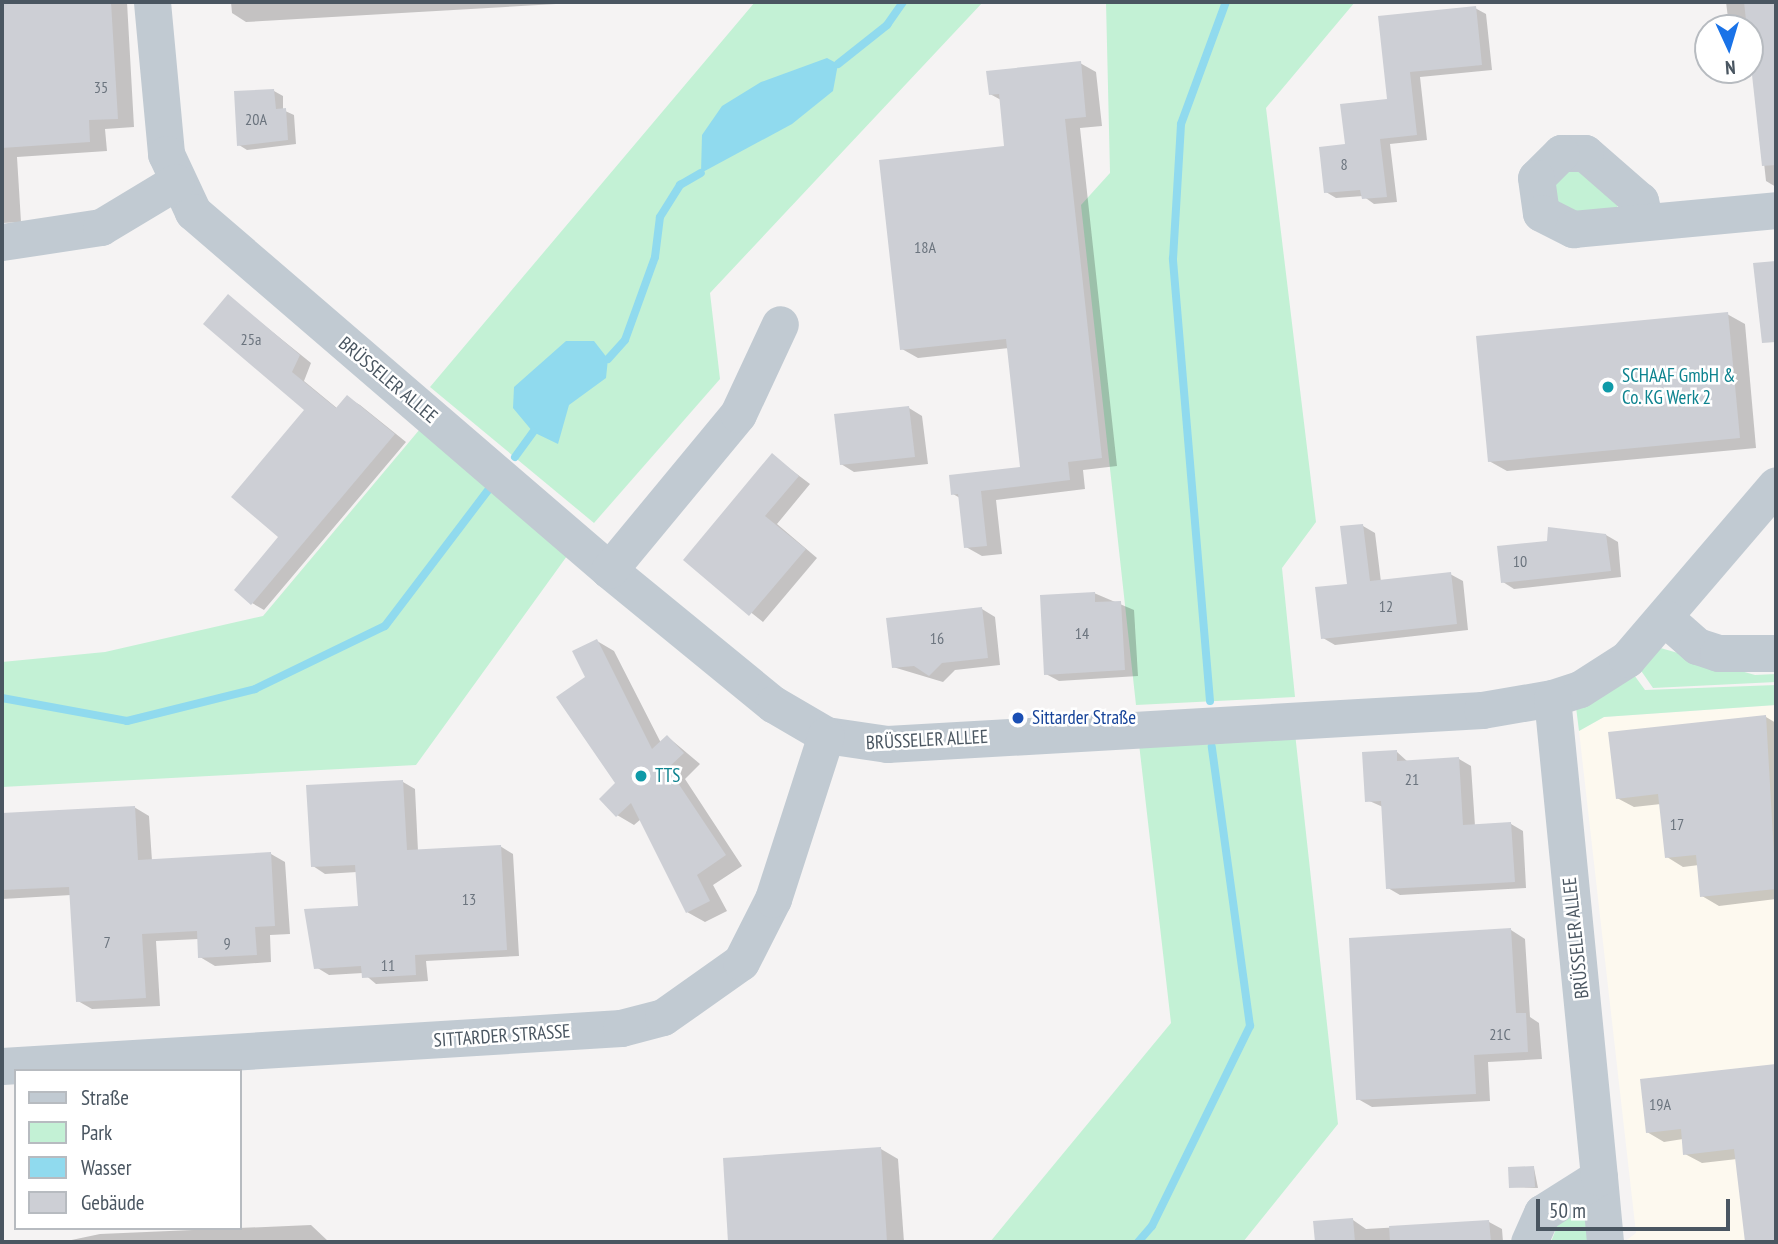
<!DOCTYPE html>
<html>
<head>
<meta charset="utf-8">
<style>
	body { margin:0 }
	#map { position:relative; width:1778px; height:1244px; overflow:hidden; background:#f5f3f3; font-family:"PT Sans Narrow",sans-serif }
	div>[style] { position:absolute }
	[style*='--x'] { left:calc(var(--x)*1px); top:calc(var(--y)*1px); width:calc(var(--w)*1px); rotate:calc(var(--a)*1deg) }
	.commercial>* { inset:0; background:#fdf9ef }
	.green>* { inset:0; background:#c3f1d5 }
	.water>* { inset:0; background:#90daee }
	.shadow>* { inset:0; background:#0003 }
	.stream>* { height:8px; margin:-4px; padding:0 4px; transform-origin:4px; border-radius:4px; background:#90daee }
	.building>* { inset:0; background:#cdcfd5 }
	.minor>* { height:37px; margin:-18.5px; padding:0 18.5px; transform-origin:18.5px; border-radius:18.5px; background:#c1cad2 }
	.dots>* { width:19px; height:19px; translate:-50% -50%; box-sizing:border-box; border:4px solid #fff; border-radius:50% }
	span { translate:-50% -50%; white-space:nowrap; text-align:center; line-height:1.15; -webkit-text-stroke:5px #fff; paint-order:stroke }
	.number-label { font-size:16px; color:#6b747e }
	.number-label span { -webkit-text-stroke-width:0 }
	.culture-label { font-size:19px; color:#0d838f }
	.left { translate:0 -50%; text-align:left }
	.street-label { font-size:19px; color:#4a5661 }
	.transit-label { font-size:19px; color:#164399 }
	.frame { position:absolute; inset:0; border:4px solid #4a5661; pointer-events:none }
	.legend { position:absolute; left:14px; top:1069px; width:228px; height:161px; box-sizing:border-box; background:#fff; border:2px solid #b7bbc0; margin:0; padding:9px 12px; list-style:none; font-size:21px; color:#4a5661 }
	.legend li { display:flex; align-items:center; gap:14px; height:35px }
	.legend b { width:35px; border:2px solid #b7bbc0 }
	.north { position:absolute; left:1694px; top:14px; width:70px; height:70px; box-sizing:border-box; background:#fff; border:2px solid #b7bbc0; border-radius:50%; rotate:176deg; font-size:19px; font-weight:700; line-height:28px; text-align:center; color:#4a5661 }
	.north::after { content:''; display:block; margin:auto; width:24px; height:32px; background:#1a73e8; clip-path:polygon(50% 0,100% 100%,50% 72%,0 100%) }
	.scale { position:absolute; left:1536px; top:1199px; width:194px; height:32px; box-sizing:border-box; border:4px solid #4a5661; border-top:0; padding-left:9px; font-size:21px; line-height:24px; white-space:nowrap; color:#4a5661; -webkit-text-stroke:5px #fff; paint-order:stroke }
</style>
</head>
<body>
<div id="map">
	<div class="commercial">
		<div style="clip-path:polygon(1776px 705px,1776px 1242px,1624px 1242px,1636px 1233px,1579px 731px,1604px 717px)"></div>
	</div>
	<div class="green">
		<div style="clip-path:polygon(755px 2px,983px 2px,710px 293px,720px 379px,594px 523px,430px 387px)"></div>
		<div style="clip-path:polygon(1106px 2px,1355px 2px,1266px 108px,1316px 522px,1282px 568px,1295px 697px,1136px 705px,1081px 205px,1110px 173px)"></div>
		<div style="clip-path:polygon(1580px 170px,1618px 205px,1615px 212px,1560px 211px,1550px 173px)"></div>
		<div style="clip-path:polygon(420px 429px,567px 556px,416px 765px,2px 787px,2px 662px,105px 652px,263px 616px)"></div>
		<div style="clip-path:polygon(1657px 647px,1755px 675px,1776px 674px,1776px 682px,1653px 688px,1635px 662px)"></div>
		<div style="clip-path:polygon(1629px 668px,1645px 690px,1776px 685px,1776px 705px,1604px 717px,1579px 731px,1575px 699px)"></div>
		<div style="clip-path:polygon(1294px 724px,1338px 1124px,1243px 1242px,990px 1242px,1171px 1023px,1138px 735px)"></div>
		<div style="clip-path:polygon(1578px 1211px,1587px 1219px,1591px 1242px,1551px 1242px,1559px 1221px)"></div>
	</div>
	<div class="water">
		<div style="clip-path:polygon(827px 58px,838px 64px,833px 91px,792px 124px,701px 173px,702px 135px,722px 106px,761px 82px)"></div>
		<div style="clip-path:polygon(566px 341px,594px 341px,608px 359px,606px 378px,569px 405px,558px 444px,533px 432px,513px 408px,514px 387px)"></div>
	</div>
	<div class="shadow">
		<div style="clip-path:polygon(2px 2px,127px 2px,134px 127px,105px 129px,107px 151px,17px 157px,21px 222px,2px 223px)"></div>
		<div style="clip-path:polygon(231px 2px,591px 2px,246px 22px,232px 13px)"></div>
		<div style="clip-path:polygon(1726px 2px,1776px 2px,1776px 187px,1766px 181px,1749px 27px,1728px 18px)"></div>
		<div style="clip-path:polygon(1475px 8px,1486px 14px,1492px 70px,1420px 77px,1427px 140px,1390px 144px,1397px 202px,1374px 204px,1363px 196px,1336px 198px,1326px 192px,1347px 146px,1389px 101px,1380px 17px)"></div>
		<div style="clip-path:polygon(1080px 63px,1096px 72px,1102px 126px,1080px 128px,1117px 466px,1083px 470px,1085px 489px,996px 500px,1002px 554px,982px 556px,966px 547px,960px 498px,953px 494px,1022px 468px,1009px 348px,918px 358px,902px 349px,1006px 147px,1001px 100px,990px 94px)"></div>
		<div style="clip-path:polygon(274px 91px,283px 96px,283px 110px,294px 115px,296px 144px,247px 150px,239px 145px)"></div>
		<div style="clip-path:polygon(228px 296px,311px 363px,304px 381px,338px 409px,348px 398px,360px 405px,406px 442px,264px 610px,252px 603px,280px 536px,306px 410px)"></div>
		<div style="clip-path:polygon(1727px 314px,1745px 324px,1756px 448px,1507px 471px,1489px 461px)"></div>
		<div style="clip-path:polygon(909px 408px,922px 416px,928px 464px,854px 472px,841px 464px)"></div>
		<div style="clip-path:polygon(773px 456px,810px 484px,777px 524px,817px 558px,763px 622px,685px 560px)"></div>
		<div style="clip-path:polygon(1363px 526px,1375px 533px,1381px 582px,1450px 574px,1463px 581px,1468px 630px,1335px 645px,1323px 638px,1349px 586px)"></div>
		<div style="clip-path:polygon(1606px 535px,1618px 542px,1621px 577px,1514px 589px,1503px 582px)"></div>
		<div style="clip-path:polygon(1094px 593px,1134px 610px,1138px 676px,1059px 681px,1046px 674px)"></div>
		<div style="clip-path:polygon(982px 609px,995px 617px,1000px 665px,955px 670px,943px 682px,893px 667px)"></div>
		<div style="clip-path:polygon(597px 641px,614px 651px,661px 743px,668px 737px,700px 764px,685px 779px,742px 866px,713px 885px,727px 911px,705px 922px,687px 912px,641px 819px,634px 825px,617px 815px,617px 784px,588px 678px)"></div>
		<div style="clip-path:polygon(1766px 717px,1776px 723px,1776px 899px,1719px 906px,1702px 896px,1699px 865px,1683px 867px,1667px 857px,1661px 804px,1634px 807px,1617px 798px)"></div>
		<div style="clip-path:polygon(1396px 751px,1408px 762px,1459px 759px,1471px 766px,1475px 826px,1511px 824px,1523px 831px,1526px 888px,1400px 895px,1388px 888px,1383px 807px,1367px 800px)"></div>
		<div style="clip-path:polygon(403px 782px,415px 789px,418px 851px,500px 846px,513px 854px,519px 956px,426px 961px,428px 981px,376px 984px,363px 973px,329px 975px,316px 967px,359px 908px,357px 872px,325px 874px,313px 866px)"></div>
		<div style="clip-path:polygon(134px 807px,149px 816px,152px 861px,271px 854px,285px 862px,290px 934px,270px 935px,271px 962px,215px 966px,200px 957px,199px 939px,156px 941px,160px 1006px,92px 1009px,78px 1001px,71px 895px,2px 899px,2px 815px)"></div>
		<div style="clip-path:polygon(1511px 930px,1525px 939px,1530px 1017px,1539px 1023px,1542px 1059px,1488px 1062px,1490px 1101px,1372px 1107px,1358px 1099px)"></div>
		<div style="clip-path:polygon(1776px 1066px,1776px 1242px,1747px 1242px,1737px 1159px,1702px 1163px,1685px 1154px,1683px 1139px,1664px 1142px,1647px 1132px,1642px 1081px)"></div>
		<div style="clip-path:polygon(881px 1149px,898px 1159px,904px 1242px,730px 1242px,724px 1160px)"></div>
		<div style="clip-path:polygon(1534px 1168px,1538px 1188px,1510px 1187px)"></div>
		<div style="clip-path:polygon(1353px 1220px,1366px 1229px,1489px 1222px,1502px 1229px,1503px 1242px,1316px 1242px,1315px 1222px)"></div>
		<div style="clip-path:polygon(311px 1225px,329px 1242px,62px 1242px,100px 1234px)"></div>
	</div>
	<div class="stream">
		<div style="--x:838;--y:64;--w:63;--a:-38.5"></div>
		<div style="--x:887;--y:25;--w:28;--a:-55"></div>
		<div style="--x:608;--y:359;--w:25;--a:-48"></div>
		<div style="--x:625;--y:340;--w:88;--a:-70.1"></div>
		<div style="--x:655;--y:257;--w:40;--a:-82.9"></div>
		<div style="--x:660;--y:217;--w:38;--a:-58"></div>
		<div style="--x:680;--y:185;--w:24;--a:-30"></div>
		<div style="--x:515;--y:457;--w:31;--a:-54"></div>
		<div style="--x:2;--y:698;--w:127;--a:10.4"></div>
		<div style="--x:127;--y:721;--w:132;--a:-14"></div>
		<div style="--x:255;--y:689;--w:144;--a:-25.9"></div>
		<div style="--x:385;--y:626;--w:172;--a:-52.8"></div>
		<div style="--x:1210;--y:701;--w:444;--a:-94.8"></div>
		<div style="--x:1173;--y:259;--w:135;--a:-86.6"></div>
		<div style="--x:1181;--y:124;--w:130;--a:-69.8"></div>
		<div style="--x:1138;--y:1242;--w:21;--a:-49"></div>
		<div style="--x:1152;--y:1226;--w:223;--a:-63.9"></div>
		<div style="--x:1250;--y:1026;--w:282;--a:-97.8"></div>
	</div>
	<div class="building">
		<div style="clip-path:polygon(2px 2px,111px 2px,118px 119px,89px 120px,90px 142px,2px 148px)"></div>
		<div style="clip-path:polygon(1744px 2px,1776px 2px,1776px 165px,1762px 166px)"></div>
		<div style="clip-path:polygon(1476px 6px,1482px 65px,1410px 72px,1417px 135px,1380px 139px,1387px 197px,1362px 199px,1360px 190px,1324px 193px,1319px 147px,1345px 144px,1340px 104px,1387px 99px,1378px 16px)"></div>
		<div style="clip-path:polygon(1081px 61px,1086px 117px,1065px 119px,1102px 458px,1068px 462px,1070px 480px,981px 491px,987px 546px,964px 548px,958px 494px,951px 495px,949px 475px,1020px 467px,1006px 339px,900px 350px,879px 160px,1004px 146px,999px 94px,989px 95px,986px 71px)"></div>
		<div style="clip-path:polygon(274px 89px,276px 109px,286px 108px,288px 140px,237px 146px,234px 91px)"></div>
		<div style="clip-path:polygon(1776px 261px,1776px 342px,1762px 343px,1753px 263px)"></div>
		<div style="clip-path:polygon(228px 294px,300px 355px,292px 372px,336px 408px,347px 395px,395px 434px,251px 605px,234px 590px,278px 537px,231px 497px,304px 410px,203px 324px)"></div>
		<div style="clip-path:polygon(1728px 312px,1740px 438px,1488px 462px,1476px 336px)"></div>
		<div style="clip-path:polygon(909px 406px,915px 457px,840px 465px,834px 414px)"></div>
		<div style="clip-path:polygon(772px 453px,799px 476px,765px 516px,806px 549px,749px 616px,683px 560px)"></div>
		<div style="clip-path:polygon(1363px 524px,1370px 581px,1451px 572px,1457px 624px,1321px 639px,1315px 587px,1347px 584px,1340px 526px)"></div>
		<div style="clip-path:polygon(1548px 527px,1606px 534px,1611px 571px,1501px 583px,1497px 546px,1547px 541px)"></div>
		<div style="clip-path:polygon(1095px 592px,1095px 602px,1121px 601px,1125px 670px,1044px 675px,1040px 595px)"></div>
		<div style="clip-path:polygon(982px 607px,988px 658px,942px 663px,929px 676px,914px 666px,892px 668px,886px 618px)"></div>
		<div style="clip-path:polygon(597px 639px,652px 749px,667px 735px,684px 753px,668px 768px,726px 855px,697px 875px,710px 901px,686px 913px,631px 803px,616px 817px,599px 799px,615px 783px,556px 697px,585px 677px,572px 651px)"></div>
		<div style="clip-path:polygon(1766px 715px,1776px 889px,1700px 897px,1696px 855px,1665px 858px,1658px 794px,1616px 799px,1608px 732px)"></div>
		<div style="clip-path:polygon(1397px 750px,1397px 761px,1459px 757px,1463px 825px,1511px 822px,1515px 882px,1386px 889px,1381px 801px,1365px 802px,1362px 752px)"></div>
		<div style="clip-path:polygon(403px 780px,407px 850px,501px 845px,507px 950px,415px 955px,416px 975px,362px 978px,361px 966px,314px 969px,304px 909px,358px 906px,355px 865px,311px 867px,306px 785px)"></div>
		<div style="clip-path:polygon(135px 806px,138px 860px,271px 852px,275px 926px,255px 927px,257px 955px,198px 958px,197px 931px,142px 934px,146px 998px,76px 1002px,69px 887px,2px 890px,2px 813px)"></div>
		<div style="clip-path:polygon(1511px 928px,1516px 1013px,1526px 1013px,1528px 1052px,1474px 1055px,1476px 1094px,1356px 1100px,1349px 938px)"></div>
		<div style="clip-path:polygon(1776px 1064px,1776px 1242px,1745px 1242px,1734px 1149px,1683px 1155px,1681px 1129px,1646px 1133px,1640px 1079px)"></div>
		<div style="clip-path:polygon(881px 1147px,887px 1242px,728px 1242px,723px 1158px)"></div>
		<div style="clip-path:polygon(1534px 1166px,1535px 1187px,1509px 1188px,1508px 1167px)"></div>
		<div style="clip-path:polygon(1353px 1218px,1355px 1242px,1315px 1242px,1313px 1221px)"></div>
		<div style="clip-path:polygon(1489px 1220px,1491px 1242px,1390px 1242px,1389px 1226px)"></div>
	</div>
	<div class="minor">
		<div style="--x:152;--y:2;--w:153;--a:84.7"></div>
		<div style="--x:166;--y:154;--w:64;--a:65"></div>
		<div style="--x:193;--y:212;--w:549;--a:40.71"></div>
		<div style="--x:609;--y:570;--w:212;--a:39.3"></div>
		<div style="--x:773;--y:704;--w:61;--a:30.3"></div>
		<div style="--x:826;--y:735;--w:62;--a:8.4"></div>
		<div style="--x:887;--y:744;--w:596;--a:-3.27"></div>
		<div style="--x:1482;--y:710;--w:71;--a:-9.7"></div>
		<div style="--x:1552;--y:698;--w:29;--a:-18"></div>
		<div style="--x:1580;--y:689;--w:56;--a:-32.6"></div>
		<div style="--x:1627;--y:659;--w:229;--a:-49.4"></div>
		<div style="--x:1645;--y:222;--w:22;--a:-103"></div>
		<div style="--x:1640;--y:201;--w:73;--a:-138.9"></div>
		<div style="--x:1585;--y:153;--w:24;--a:180"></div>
		<div style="--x:1561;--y:153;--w:35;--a:135"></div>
		<div style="--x:1536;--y:178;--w:35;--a:82"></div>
		<div style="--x:1541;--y:213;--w:36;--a:27"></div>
		<div style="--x:1573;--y:229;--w:204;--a:-5.3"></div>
		<div style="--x:2;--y:242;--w:100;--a:-8.6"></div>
		<div style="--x:101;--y:227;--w:87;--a:-31"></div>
		<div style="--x:609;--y:570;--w:202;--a:-50.4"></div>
		<div style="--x:738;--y:414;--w:99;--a:-65"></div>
		<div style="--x:1665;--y:618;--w:43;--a:41.2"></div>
		<div style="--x:1697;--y:646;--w:22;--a:18"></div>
		<div style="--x:1718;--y:653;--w:58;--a:0"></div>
		<div style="--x:2;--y:1066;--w:620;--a:-3.51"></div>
		<div style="--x:621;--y:1028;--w:43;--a:-14.7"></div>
		<div style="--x:663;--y:1017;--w:95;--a:-35.2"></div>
		<div style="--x:741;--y:962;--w:71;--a:-63.1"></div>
		<div style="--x:773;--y:899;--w:172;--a:-72.1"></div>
		<div style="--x:1599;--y:1177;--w:65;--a:84.7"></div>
		<div style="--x:1529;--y:1242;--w:32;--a:-66"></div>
		<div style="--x:1542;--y:1213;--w:67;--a:-32.3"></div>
		<div style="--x:1599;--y:1177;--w:481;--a:-95.6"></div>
	</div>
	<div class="dots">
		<div style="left:1608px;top:387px;background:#0f9aa8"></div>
		<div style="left:1018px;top:718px;background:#1a4fb4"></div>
		<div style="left:641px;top:776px;background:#0f9aa8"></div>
	</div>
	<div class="number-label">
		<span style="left:101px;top:87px">35</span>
		<span style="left:256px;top:119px">20A</span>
		<span style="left:1344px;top:164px">8</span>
		<span style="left:925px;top:247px">18A</span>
		<span style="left:251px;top:339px">25a</span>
		<span style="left:1520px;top:561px">10</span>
		<span style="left:1386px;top:606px">12</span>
		<span style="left:1082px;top:633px">14</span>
		<span style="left:937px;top:638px">16</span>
		<span style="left:1412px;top:779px">21</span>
		<span style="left:1677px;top:824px">17</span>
		<span style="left:469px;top:899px">13</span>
		<span style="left:107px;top:942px">7</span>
		<span style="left:227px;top:943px">9</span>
		<span style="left:388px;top:965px">11</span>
		<span style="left:1500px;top:1034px">21C</span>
		<span style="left:1660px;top:1104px">19A</span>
	</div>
	<div class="culture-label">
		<span class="left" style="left:1622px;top:387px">SCHAAF GmbH &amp;<br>Co. KG Werk 2</span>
		<span class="left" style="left:655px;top:776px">TTS</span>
	</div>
	<div class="street-label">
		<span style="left:388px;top:380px;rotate:40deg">BRÜSSELER ALLEE</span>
		<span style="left:927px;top:740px;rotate:-3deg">BRÜSSELER ALLEE</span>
		<span style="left:1576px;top:938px;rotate:-96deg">BRÜSSELER ALLEE</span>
		<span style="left:502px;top:1036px;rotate:-4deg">SITTARDER STRASSE</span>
	</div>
	<div class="transit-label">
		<span class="left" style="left:1032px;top:718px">Sittarder Straße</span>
	</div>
	<div class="frame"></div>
	<ul class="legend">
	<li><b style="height:9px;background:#c1cad2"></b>Straße</li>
	<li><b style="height:19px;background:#c3f1d5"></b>Park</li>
	<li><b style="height:19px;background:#90daee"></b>Wasser</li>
	<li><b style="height:19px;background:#cdcfd5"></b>Gebäude</li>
	</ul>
	<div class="north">N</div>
	<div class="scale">50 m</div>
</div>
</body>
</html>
